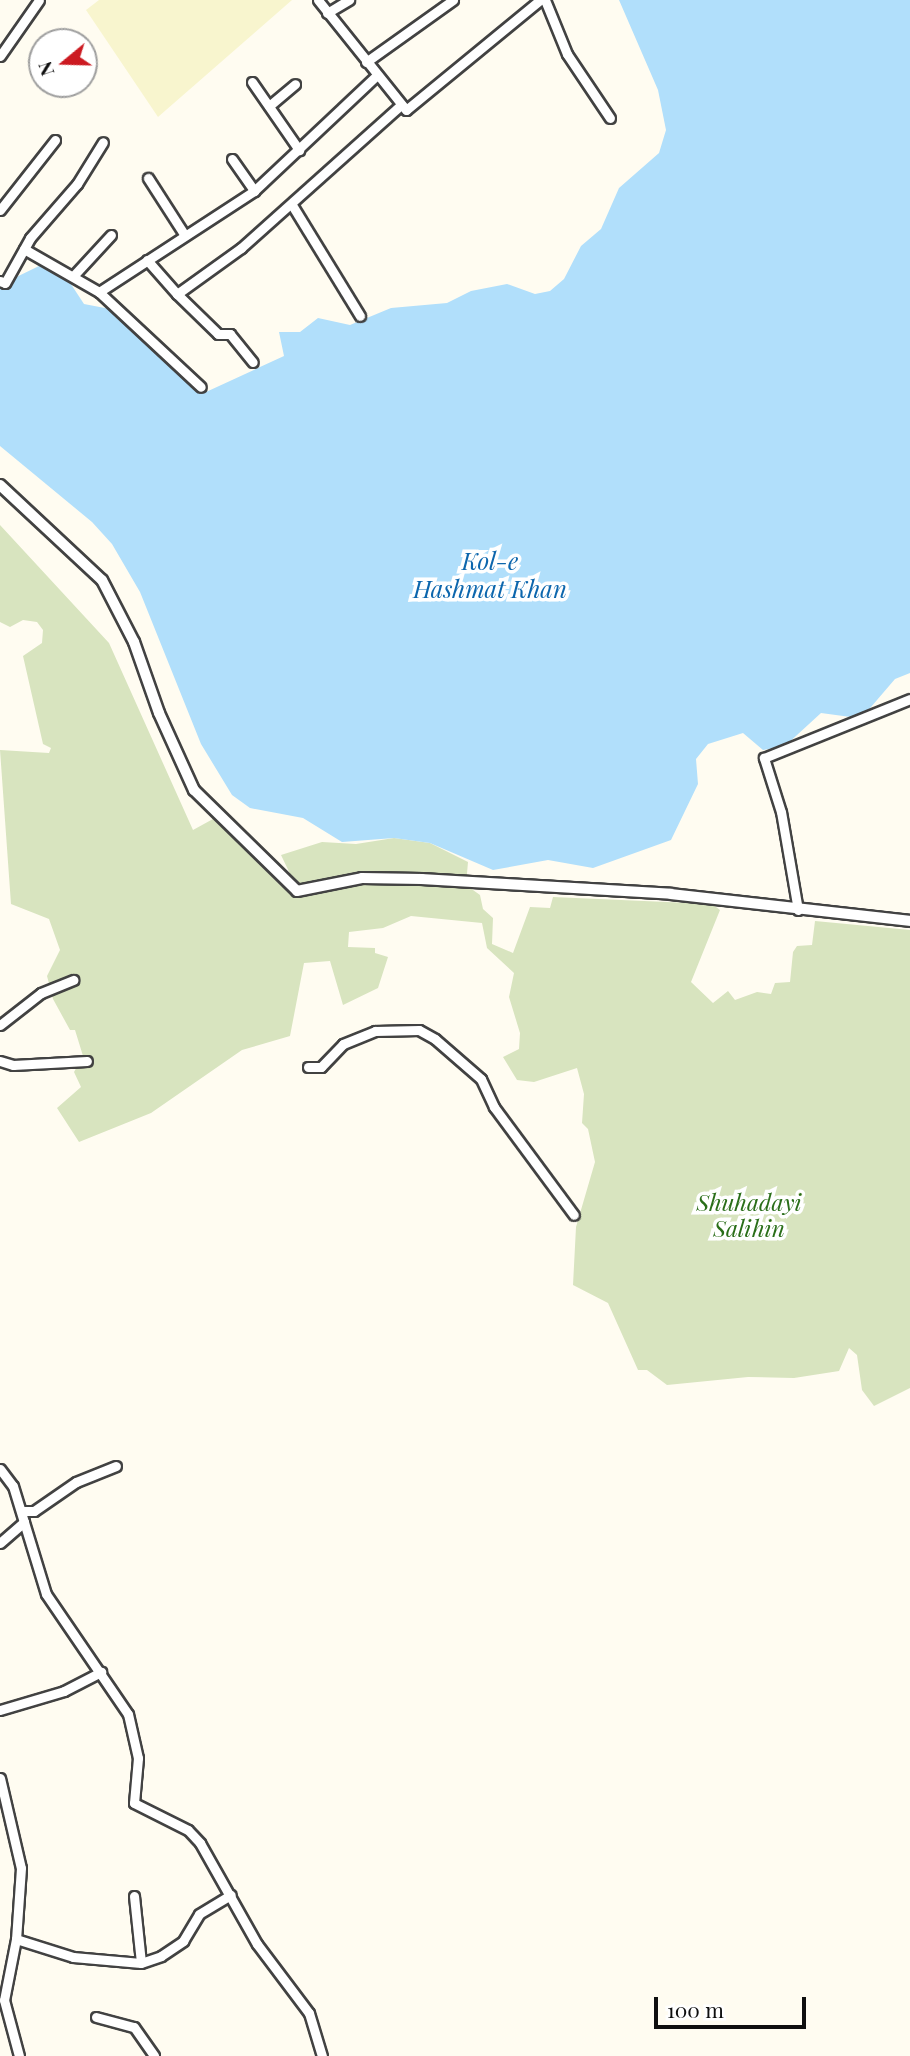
<!DOCTYPE html>
<html>
<head>
<meta charset="utf-8">
<style>
	body { margin:0 }
	#map { position:relative; width:910px; height:2056px; overflow:hidden; background:#fffcf1; font-family:"Playfair Display",serif }
	div>[style] { position:absolute }
	[style*='--x'] { left:calc(var(--x)*1px); top:calc(var(--y)*1px); width:calc(var(--w)*1px); rotate:calc(var(--a)*1deg) }
	.farmland>* { inset:0; background:#f8f5ce }
	.cemetery>* { inset:0; background:#d8e4bf }
	.water>* { inset:0; background:#b1dffb }
	.roads { filter:drop-shadow(2px 0 #424242) drop-shadow(-2px 0 #424242) drop-shadow(0 2px #424242) drop-shadow(0 -2px #424242) }
	.minor>* { height:9px; margin:-4.5px; padding:0 4.5px; transform-origin:4.5px; border-radius:4.5px; background:#fff }
	.tertiary>* { height:10px; margin:-5px; padding:0 5px; transform-origin:5px; border-radius:5px; background:#fff }
	span { translate:-50% -50%; white-space:nowrap; text-align:center; line-height:1.15; -webkit-text-stroke:7px #fff; paint-order:stroke }
	.park-label { font-size:23px; color:#2a6e19; font-style:italic }
	.water-label { font-size:24px; color:#0c66ad; font-style:italic }
	.north { position:absolute; left:28px; top:28px; width:70px; height:70px; box-sizing:border-box; background:#fff; border:2px solid #9f9f9f; border-radius:50%; rotate:251deg; font-size:19px; font-weight:700; line-height:28px; text-align:center; color:#0f0f0f }
	.north::after { content:''; display:block; margin:auto; width:24px; height:32px; background:#cc1a21; clip-path:polygon(50% 0,100% 100%,50% 72%,0 100%) }
	.scale { position:absolute; left:654px; top:1997px; width:152px; height:32px; box-sizing:border-box; border:4px solid #0f0f0f; border-top:0; padding-left:9px; font-size:21px; line-height:24px; white-space:nowrap; color:#0f0f0f; -webkit-text-stroke:5px #fff; paint-order:stroke }
</style>
</head>
<body>
<div id="map">
	<div class="farmland">
		<div style="clip-path:polygon(99px 0,292px 0,158px 117px,86px 10px)"></div>
	</div>
	<div class="cemetery">
		<div style="clip-path:polygon(0 525px,109px 643px,193px 830px,213px 819px,282px 887px,293px 880px,281px 855px,322px 842px,356px 844px,394px 838px,430px 843px,468px 862px,466px 885px,480px 895px,483px 909px,493px 918px,492px 944px,513px 953px,530px 907px,550px 908px,553px 897px,712px 904px,720px 910px,691px 982px,713px 1003px,728px 991px,735px 1000px,757px 992px,771px 994px,775px 983px,790px 982px,793px 952px,797px 946px,812px 945px,815px 921px,910px 930px,910px 1388px,874px 1406px,862px 1390px,857px 1355px,849px 1348px,839px 1371px,794px 1378px,748px 1377px,667px 1385px,647px 1370px,638px 1370px,608px 1303px,573px 1285px,576px 1227px,595px 1162px,588px 1129px,582px 1123px,584px 1094px,577px 1068px,534px 1082px,517px 1080px,503px 1057px,519px 1049px,520px 1033px,509px 997px,514px 973px,487px 948px,482px 923px,411px 916px,383px 928px,349px 932px,348px 947px,375px 948px,375px 953px,388px 957px,378px 988px,343px 1005px,330px 961px,304px 963px,290px 1036px,242px 1050px,151px 1113px,79px 1142px,57px 1108px,81px 1087px,74px 1072px,83px 1056px,75px 1030px,70px 1030px,53px 999px,47px 976px,60px 950px,49px 919px,11px 904px,0 750px,49px 753px,51px 748px,43px 744px,23px 656px,42px 643px,43px 630px,37px 622px,23px 620px,10px 627px,0 622px)"></div>
	</div>
	<div class="water">
		<div style="clip-path:polygon(619px 0,910px 0,910px 673px,895px 679px,865px 714px,858px 718px,821px 713px,785px 746px,763px 750px,743px 733px,708px 744px,696px 759px,698px 784px,671px 840px,593px 868px,548px 860px,493px 870px,430px 843px,394px 838px,342px 842px,303px 818px,250px 808px,232px 795px,201px 744px,140px 592px,112px 544px,92px 522px,0 446px,0 285px,39px 266px,63px 272px,84px 304px,110px 309px,143px 332px,176px 370px,206px 392px,284px 356px,279px 332px,300px 332px,318px 318px,350px 325px,391px 308px,447px 303px,471px 291px,507px 284px,535px 294px,550px 291px,564px 279px,581px 246px,601px 229px,619px 188px,659px 153px,666px 130px,658px 90px)"></div>
	</div>
	<div class="roads">
		<div class="minor">
			<div style="--x:318;--y:0;--w:141;--a:51.3"></div>
			<div style="--x:406;--y:110;--w:173;--a:-39.4"></div>
			<div style="--x:545;--y:0;--w:58;--a:67.8"></div>
			<div style="--x:567;--y:54;--w:77;--a:56.1"></div>
			<div style="--x:327;--y:13;--w:26;--a:-31"></div>
			<div style="--x:0;--y:56;--w:68;--a:-55.1"></div>
			<div style="--x:366;--y:62;--w:107;--a:-35.5"></div>
			<div style="--x:252;--y:82;--w:83;--a:55.3"></div>
			<div style="--x:269;--y:106;--w:34;--a:-40"></div>
			<div style="--x:232;--y:159;--w:39;--a:55"></div>
			<div style="--x:148;--y:178;--w:67;--a:57.3"></div>
			<div style="--x:292;--y:205;--w:130;--a:58.5"></div>
			<div style="--x:0;--y:210;--w:89;--a:-51.8"></div>
			<div style="--x:24;--y:249;--w:86;--a:29.8"></div>
			<div style="--x:99;--y:292;--w:139;--a:43"></div>
			<div style="--x:147;--y:260;--w:45;--a:48.6"></div>
			<div style="--x:177;--y:294;--w:79;--a:-35.7"></div>
			<div style="--x:241;--y:248;--w:215;--a:-41.8"></div>
			<div style="--x:75;--y:274;--w:53;--a:-47.3"></div>
			<div style="--x:0;--y:281;--w:5;--a:22"></div>
			<div style="--x:5;--y:283;--w:51;--a:-60.9"></div>
			<div style="--x:30;--y:238;--w:72;--a:-49"></div>
			<div style="--x:77;--y:184;--w:49;--a:-58.2"></div>
			<div style="--x:99;--y:292;--w:185;--a:-33.1"></div>
			<div style="--x:254;--y:191;--w:169;--a:-43.3"></div>
			<div style="--x:177;--y:294;--w:57;--a:44.3"></div>
			<div style="--x:218;--y:334;--w:12;--a:0"></div>
			<div style="--x:230;--y:334;--w:36;--a:51"></div>
			<div style="--x:798;--y:910;--w:99;--a:-99.8"></div>
			<div style="--x:781;--y:812;--w:57;--a:-107.5"></div>
			<div style="--x:764;--y:758;--w:157;--a:-22"></div>
			<div style="--x:0;--y:1025;--w:52;--a:-38"></div>
			<div style="--x:41;--y:993;--w:35;--a:-22"></div>
			<div style="--x:0;--y:1061;--w:14;--a:17"></div>
			<div style="--x:13;--y:1065;--w:74;--a:-3.1"></div>
			<div style="--x:308;--y:1067;--w:13;--a:0"></div>
			<div style="--x:321;--y:1067;--w:32;--a:-46"></div>
			<div style="--x:343;--y:1044;--w:35;--a:-22"></div>
			<div style="--x:375;--y:1031;--w:44;--a:-1.3"></div>
			<div style="--x:419;--y:1030;--w:18;--a:29"></div>
			<div style="--x:435;--y:1039;--w:61;--a:41"></div>
			<div style="--x:481;--y:1079;--w:31;--a:65"></div>
			<div style="--x:494;--y:1107;--w:134;--a:53.5"></div>
			<div style="--x:0;--y:1469;--w:21;--a:53"></div>
			<div style="--x:13;--y:1486;--w:38;--a:73"></div>
			<div style="--x:24;--y:1522;--w:32;--a:139"></div>
			<div style="--x:22;--y:1511;--w:12;--a:0"></div>
			<div style="--x:34;--y:1511;--w:51;--a:-34.6"></div>
			<div style="--x:76;--y:1482;--w:43;--a:-21.8"></div>
			<div style="--x:24;--y:1522;--w:75;--a:73"></div>
			<div style="--x:46;--y:1594;--w:145;--a:55.7"></div>
			<div style="--x:128;--y:1714;--w:45;--a:77.2"></div>
			<div style="--x:138;--y:1758;--w:45;--a:95.1"></div>
			<div style="--x:134;--y:1803;--w:60;--a:26.6"></div>
			<div style="--x:188;--y:1830;--w:18;--a:47"></div>
			<div style="--x:200;--y:1843;--w:116;--a:60.6"></div>
			<div style="--x:257;--y:1944;--w:86;--a:53"></div>
			<div style="--x:309;--y:2013;--w:45;--a:73.2"></div>
			<div style="--x:0;--y:1710;--w:67;--a:-16.5"></div>
			<div style="--x:64;--y:1691;--w:42;--a:-27.2"></div>
			<div style="--x:0;--y:1778;--w:92;--a:76.9"></div>
			<div style="--x:21;--y:1868;--w:71;--a:94"></div>
			<div style="--x:16;--y:1939;--w:60;--a:17.5"></div>
			<div style="--x:73;--y:1957;--w:68;--a:5"></div>
			<div style="--x:141;--y:1963;--w:21;--a:-19"></div>
			<div style="--x:161;--y:1956;--w:27;--a:-34"></div>
			<div style="--x:183;--y:1941;--w:31;--a:-59"></div>
			<div style="--x:199;--y:1914;--w:37;--a:-31"></div>
			<div style="--x:134;--y:1896;--w:67;--a:84"></div>
			<div style="--x:16;--y:1939;--w:62;--a:101.1"></div>
			<div style="--x:4;--y:2000;--w:58;--a:75"></div>
			<div style="--x:96;--y:2017;--w:39;--a:15"></div>
			<div style="--x:134;--y:2027;--w:35;--a:55"></div>
		</div>
		<div class="tertiary">
			<div style="--x:0;--y:485;--w:139;--a:43"></div>
			<div style="--x:102;--y:580;--w:70;--a:62.7"></div>
			<div style="--x:134;--y:642;--w:75;--a:70.6"></div>
			<div style="--x:159;--y:713;--w:85;--a:65.6"></div>
			<div style="--x:194;--y:790;--w:144;--a:44.4"></div>
			<div style="--x:297;--y:891;--w:66;--a:-11.3"></div>
			<div style="--x:362;--y:878;--w:60;--a:1"></div>
			<div style="--x:422;--y:879;--w:249;--a:3.4"></div>
			<div style="--x:671;--y:894;--w:241;--a:6.4"></div>
		</div>
	</div>
	<div class="park-label">
		<span style="left:749px;top:1215px">Shuhadayi<br>Salihin</span>
	</div>
	<div class="water-label">
		<span style="left:490px;top:575px">Kol-e<br>Hashmat Khan</span>
	</div>
	<div class="north">N</div>
	<div class="scale">100 m</div>
</div>
</body>
</html>
